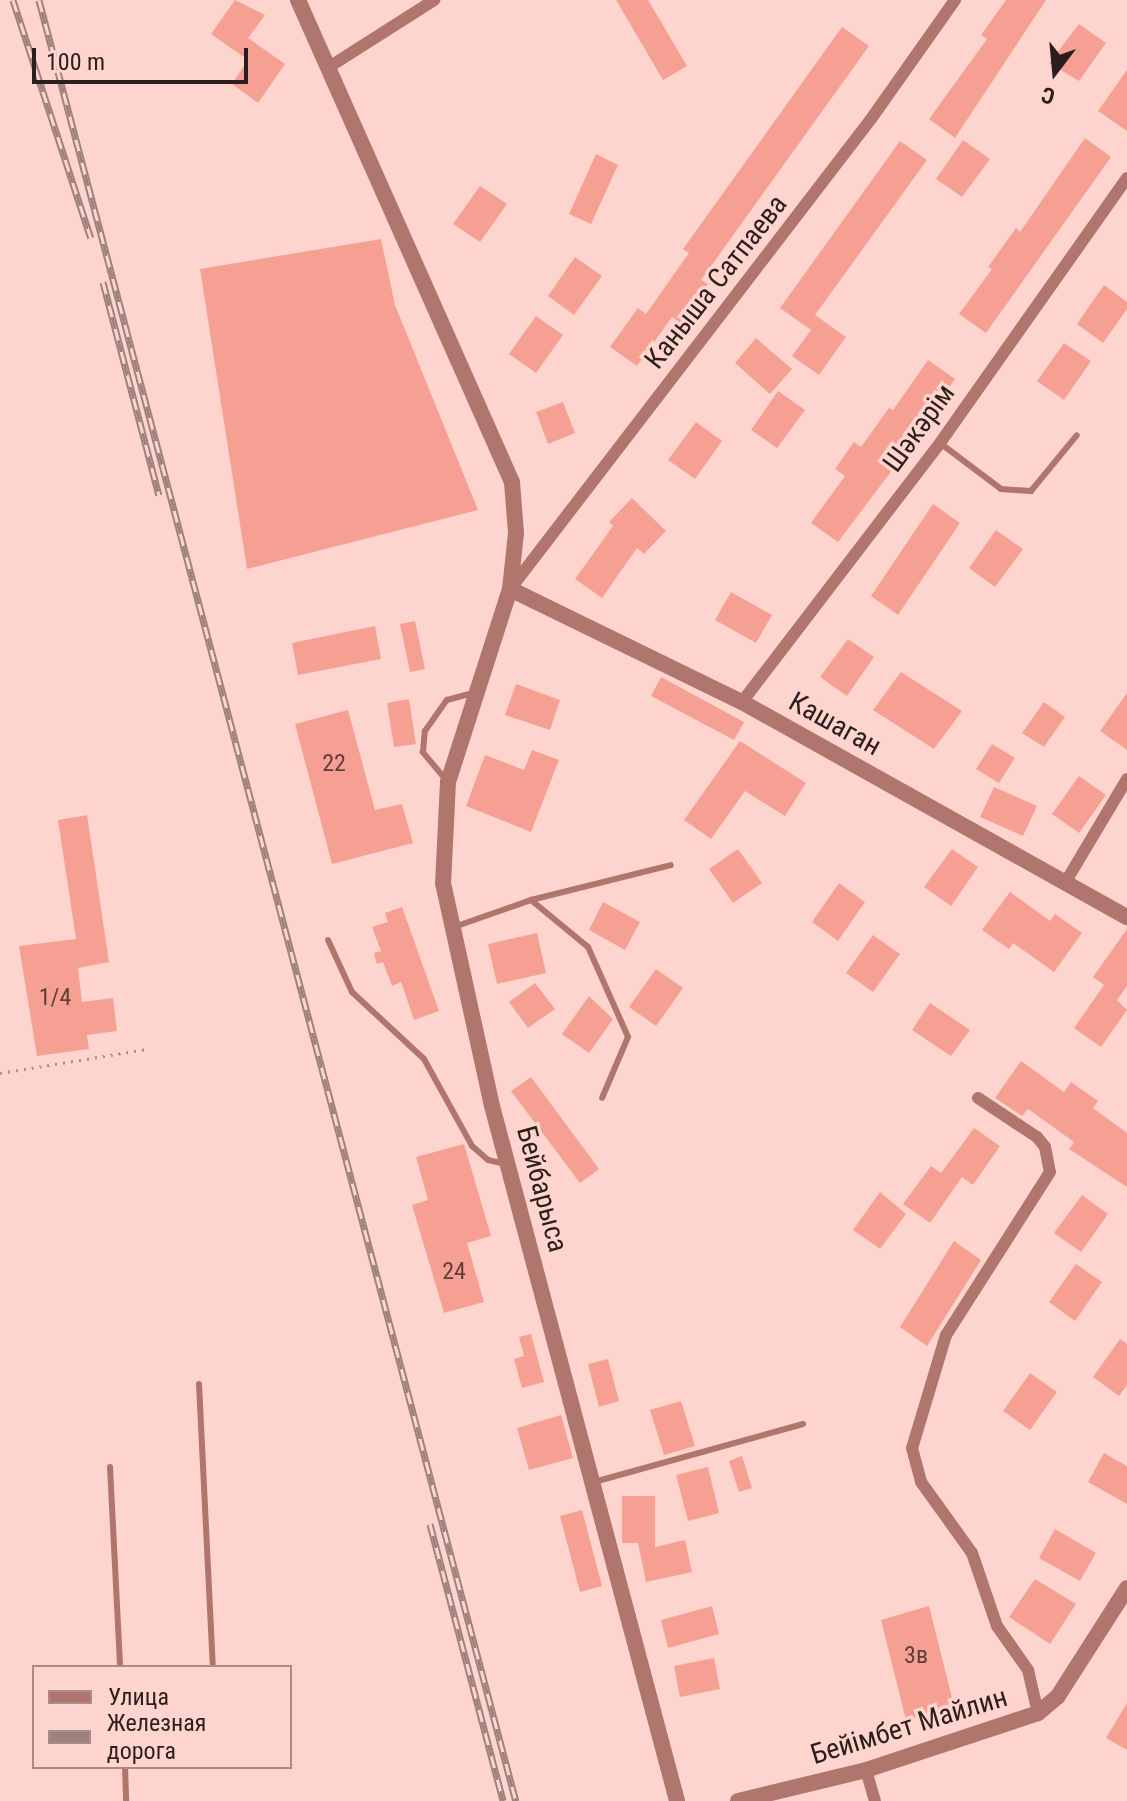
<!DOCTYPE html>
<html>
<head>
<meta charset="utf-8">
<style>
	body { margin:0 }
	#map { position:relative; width:1127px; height:1801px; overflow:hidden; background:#fdd5ce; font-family:"Roboto Condensed",sans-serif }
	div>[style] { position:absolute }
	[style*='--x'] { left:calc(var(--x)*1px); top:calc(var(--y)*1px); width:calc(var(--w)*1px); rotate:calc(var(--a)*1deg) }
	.building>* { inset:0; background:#f6a093 }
	.path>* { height:3px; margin-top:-1.5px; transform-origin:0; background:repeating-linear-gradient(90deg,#ac8e89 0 2px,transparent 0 8px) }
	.service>* { height:6px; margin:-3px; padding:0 3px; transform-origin:3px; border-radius:3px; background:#b0766d }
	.minor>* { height:12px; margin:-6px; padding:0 6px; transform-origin:6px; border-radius:6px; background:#b0766d }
	.tertiary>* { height:16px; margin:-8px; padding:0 8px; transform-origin:8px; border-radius:8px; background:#b0766d }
	.rail>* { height:7px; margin-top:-3.5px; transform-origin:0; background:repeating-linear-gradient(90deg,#fdd5ce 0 12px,#9f827e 0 24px); box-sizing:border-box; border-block:2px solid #9f827e }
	span { translate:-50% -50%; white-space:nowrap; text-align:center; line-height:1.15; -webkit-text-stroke:7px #fdd5ce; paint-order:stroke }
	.number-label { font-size:24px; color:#5e3e3a }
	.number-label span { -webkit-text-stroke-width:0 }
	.street-label { font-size:28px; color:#2c1e1c }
	.legend { position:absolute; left:32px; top:1665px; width:260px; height:104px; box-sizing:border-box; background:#fdd5ce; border:2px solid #a98c87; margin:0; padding:10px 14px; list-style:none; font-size:24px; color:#2c1e1c }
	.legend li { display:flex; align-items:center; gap:16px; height:40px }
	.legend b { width:40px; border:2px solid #a98c87 }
	.north { position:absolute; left:1015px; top:32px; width:80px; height:80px; -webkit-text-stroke:6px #fdd5ce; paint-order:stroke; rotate:196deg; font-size:22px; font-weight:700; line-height:32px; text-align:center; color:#2c1e1c }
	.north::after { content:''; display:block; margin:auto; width:28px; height:36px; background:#2c1e1c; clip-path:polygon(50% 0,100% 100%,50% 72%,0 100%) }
	.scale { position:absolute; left:32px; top:48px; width:216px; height:36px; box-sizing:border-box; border:4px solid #2c1e1c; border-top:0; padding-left:10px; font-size:24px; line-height:28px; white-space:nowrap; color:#2c1e1c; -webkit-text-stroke:6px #fdd5ce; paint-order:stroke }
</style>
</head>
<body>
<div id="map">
	<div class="building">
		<div style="clip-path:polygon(235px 0,265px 15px,248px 38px,285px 64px,258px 103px,232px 84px,248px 60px,211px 34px)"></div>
		<div style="clip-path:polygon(616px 0,648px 0,687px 66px,663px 80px)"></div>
		<div style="clip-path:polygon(1006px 0,1046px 0,955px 138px,929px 119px,987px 39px,981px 35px)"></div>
		<div style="clip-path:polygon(1079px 24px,1106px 43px,1079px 81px,1049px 63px)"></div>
		<div style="clip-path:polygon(842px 27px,869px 46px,701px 280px,708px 284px,680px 323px,672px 317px,637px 366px,610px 347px,638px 308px,646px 314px,689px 253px,683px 249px)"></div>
		<div style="clip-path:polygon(1127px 70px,1127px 131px,1098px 111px)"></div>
		<div style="clip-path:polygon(1085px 138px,1111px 157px,986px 333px,959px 314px,992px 269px,988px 267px,1016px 228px,1020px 232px)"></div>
		<div style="clip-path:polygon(963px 140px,990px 159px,962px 197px,936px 179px)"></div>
		<div style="clip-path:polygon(900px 141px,927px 160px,815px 315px,846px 337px,819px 375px,792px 356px,811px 330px,780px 308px)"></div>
		<div style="clip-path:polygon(596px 154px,618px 165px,591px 224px,569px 214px)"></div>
		<div style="clip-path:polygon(480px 186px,507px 204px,480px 242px,453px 224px)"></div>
		<div style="clip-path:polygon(381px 239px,395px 305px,478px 510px,247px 569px,200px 269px)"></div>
		<div style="clip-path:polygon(575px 257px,602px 276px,574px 315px,548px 296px)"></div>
		<div style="clip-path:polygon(1104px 285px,1127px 302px,1127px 309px,1103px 343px,1077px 324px)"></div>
		<div style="clip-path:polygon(536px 316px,563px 335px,536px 373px,509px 354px)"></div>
		<div style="clip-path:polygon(756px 338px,792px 369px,770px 394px,735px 363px)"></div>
		<div style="clip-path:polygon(1064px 343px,1091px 361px,1064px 400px,1037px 381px)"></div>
		<div style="clip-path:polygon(928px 360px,955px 379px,928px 418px,924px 415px,888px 466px,893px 469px,838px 542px,811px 523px,845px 476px,835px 469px,854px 442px,861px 447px,889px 408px,893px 410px)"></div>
		<div style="clip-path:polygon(778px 391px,805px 410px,777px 448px,751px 430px)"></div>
		<div style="clip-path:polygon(563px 402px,575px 433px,548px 444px,536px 412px)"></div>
		<div style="clip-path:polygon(696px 422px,722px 441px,695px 479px,668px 460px)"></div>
		<div style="clip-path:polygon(632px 498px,666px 531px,644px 554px,637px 548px,602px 598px,575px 579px,613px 526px,609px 522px)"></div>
		<div style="clip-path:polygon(933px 504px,960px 523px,898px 615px,871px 596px)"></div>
		<div style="clip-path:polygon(996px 530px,1023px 549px,995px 587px,969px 568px)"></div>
		<div style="clip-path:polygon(731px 592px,772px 615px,756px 643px,715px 620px)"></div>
		<div style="clip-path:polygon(415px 621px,425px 669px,410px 672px,400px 624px)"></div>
		<div style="clip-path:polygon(375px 626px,381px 659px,298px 675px,292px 643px)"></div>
		<div style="clip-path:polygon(848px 639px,874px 657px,847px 696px,820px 677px)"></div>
		<div style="clip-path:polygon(901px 672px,962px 711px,934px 749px,873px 710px)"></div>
		<div style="clip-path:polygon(661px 677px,744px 722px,734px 740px,651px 696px)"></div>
		<div style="clip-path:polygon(516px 684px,560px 700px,550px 730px,505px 715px)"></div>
		<div style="clip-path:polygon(1127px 693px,1127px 750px,1100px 731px)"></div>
		<div style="clip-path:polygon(409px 699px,416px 744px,394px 747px,387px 703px)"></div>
		<div style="clip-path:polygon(1044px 702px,1065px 717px,1044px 747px,1022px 733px)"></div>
		<div style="clip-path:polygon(348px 710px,375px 810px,402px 804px,413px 843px,332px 864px,295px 724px)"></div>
		<div style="clip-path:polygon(740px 741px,806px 783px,785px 816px,745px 791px,711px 839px,684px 820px)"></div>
		<div style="clip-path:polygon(992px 744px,1015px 758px,999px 783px,976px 769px)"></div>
		<div style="clip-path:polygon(532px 750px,559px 760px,531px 832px,466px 806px,485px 755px,524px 770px)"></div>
		<div style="clip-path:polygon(1079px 776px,1106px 795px,1079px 833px,1052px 814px)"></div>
		<div style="clip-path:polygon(994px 787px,1037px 806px,1023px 836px,980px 817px)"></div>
		<div style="clip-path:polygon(87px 815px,109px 962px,78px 968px,82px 1002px,113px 998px,117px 1031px,87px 1035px,89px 1049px,37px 1056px,19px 946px,76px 939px,58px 820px)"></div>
		<div style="clip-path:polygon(738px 849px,762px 883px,733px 903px,709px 869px)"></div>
		<div style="clip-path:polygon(952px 849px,978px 867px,951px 906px,924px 887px)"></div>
		<div style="clip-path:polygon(839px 883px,865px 902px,838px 941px,812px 922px)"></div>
		<div style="clip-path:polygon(1010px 892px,1050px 921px,1055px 914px,1082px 933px,1054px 972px,1013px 943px,1009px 949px,982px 930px)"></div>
		<div style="clip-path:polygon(603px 902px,640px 922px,625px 950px,589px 930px)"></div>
		<div style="clip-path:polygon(402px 907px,439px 1011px,414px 1020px,401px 982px,392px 986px,383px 962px,377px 964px,374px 953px,381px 951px,372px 927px,388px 922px,385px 913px)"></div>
		<div style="clip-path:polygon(1127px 929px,1127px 986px,1117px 1000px,1127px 1010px,1101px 1047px,1074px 1028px,1104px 985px,1093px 977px)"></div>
		<div style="clip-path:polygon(537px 933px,546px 973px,497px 984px,488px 944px)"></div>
		<div style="clip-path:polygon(873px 935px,900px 954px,873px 992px,846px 973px)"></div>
		<div style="clip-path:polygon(656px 969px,683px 988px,656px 1026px,629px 1007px)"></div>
		<div style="clip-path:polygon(535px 983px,555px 1009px,528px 1028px,509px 1002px)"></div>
		<div style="clip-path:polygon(589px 996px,613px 1019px,589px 1053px,562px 1034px)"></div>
		<div style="clip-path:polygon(930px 1003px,970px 1030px,951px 1056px,912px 1030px)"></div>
		<div style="clip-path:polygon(1021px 1061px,1064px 1092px,1071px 1082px,1098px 1101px,1093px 1108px,1127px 1133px,1127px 1187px,1069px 1149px,1074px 1142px,1028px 1109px,1022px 1116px,995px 1098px)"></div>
		<div style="clip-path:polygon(531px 1077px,599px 1169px,580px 1183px,511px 1091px)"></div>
		<div style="clip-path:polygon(974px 1128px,1000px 1146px,973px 1185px,962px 1177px,930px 1223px,903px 1204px,931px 1166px,941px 1173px)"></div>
		<div style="clip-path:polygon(464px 1144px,491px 1236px,467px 1243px,484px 1302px,444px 1313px,412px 1205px,428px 1200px,416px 1157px)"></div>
		<div style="clip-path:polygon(880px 1192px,906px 1214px,880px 1249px,853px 1230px)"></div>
		<div style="clip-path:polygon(1082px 1195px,1108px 1214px,1081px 1252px,1054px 1233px)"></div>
		<div style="clip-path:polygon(954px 1241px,981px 1260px,927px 1346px,900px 1327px)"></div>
		<div style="clip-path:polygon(1076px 1264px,1102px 1282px,1075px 1321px,1049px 1302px)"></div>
		<div style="clip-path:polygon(531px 1334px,544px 1382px,522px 1388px,514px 1359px,524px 1356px,519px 1337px)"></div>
		<div style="clip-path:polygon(1120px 1339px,1127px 1344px,1127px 1385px,1119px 1396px,1093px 1377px)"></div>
		<div style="clip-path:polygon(608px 1359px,619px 1401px,599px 1407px,588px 1364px)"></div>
		<div style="clip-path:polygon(1030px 1373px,1057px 1392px,1030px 1430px,1003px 1411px)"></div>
		<div style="clip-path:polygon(681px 1401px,695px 1446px,664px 1455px,650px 1410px)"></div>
		<div style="clip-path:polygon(561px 1415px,573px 1458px,529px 1470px,517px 1428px)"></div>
		<div style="clip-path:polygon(1104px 1453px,1127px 1466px,1127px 1504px,1088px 1482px)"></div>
		<div style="clip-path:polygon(742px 1456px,752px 1488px,739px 1492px,729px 1461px)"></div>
		<div style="clip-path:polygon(708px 1467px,719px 1513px,688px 1521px,676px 1475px)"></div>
		<div style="clip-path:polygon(622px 1496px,655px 1496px,655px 1547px,685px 1540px,692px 1572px,646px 1582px,638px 1543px,622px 1543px)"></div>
		<div style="clip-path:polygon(582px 1510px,602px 1586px,580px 1592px,560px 1516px)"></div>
		<div style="clip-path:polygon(1055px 1529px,1096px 1553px,1080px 1581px,1039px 1558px)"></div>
		<div style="clip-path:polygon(1035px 1579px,1076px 1604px,1050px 1644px,1009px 1617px)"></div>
		<div style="clip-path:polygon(712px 1606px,719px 1634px,668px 1648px,661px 1620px)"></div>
		<div style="clip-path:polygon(929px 1606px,954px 1706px,906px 1720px,881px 1620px)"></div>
		<div style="clip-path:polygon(714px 1658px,720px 1689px,680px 1697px,674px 1666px)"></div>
		<div style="clip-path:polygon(1127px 1703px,1127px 1750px,1106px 1738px)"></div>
	</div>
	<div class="path">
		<div style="--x:0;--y:1073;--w:149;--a:-9.3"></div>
	</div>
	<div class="service">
		<div style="--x:940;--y:443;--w:76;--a:37"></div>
		<div style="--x:1001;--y:489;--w:30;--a:4"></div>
		<div style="--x:1031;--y:491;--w:72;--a:-50.6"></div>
		<div style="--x:447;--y:781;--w:38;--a:-130"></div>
		<div style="--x:423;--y:752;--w:21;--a:-85"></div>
		<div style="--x:425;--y:731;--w:38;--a:-55"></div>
		<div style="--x:447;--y:700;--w:27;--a:-15"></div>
		<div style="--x:531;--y:900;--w:74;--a:39.5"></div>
		<div style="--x:588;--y:947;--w:98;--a:66"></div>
		<div style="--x:628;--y:1037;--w:66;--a:113.1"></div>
		<div style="--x:454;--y:927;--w:82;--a:-19.3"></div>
		<div style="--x:531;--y:900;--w:144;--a:-14"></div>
		<div style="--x:328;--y:940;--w:57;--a:65.2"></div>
		<div style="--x:352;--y:992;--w:98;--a:42.9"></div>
		<div style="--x:424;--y:1059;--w:99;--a:61.1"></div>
		<div style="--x:472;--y:1146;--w:21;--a:41"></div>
		<div style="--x:488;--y:1160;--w:17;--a:13"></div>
		<div style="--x:199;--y:1384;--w:283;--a:87.2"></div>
		<div style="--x:110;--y:1467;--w:200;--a:87.1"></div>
		<div style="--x:594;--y:1482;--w:217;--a:-15.5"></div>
		<div style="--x:125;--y:1767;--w:34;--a:88"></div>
	</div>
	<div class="minor">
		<div style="--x:329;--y:67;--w:125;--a:-32.5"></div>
		<div style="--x:511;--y:588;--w:591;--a:-52.49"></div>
		<div style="--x:871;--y:119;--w:146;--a:-54.8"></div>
		<div style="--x:742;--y:702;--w:326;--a:-52.6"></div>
		<div style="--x:940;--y:443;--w:324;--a:-54.8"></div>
		<div style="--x:1065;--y:883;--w:121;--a:-59.2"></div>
		<div style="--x:978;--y:1098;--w:71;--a:33.5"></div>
		<div style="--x:1037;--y:1137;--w:13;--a:51"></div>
		<div style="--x:1045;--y:1147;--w:25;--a:79"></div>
		<div style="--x:1050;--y:1172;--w:193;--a:122.5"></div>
		<div style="--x:946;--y:1335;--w:118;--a:106.7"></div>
		<div style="--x:912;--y:1448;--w:35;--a:75"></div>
		<div style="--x:921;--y:1482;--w:87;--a:54.3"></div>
		<div style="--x:972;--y:1553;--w:77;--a:71.1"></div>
		<div style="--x:997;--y:1626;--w:54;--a:54.8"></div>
		<div style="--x:1028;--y:1670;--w:44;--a:76.9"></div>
		<div style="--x:866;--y:1770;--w:32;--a:74"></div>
	</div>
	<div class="tertiary">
		<div style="--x:298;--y:0;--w:527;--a:66.06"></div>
		<div style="--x:512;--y:482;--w:51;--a:85.5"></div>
		<div style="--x:516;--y:533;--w:56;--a:96.1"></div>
		<div style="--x:510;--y:589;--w:203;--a:107.8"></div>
		<div style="--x:448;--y:782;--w:101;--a:92.8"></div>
		<div style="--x:443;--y:883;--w:228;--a:77.6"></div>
		<div style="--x:492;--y:1106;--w:719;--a:75.09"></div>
		<div style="--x:510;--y:589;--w:258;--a:26"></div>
		<div style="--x:742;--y:702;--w:441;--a:29.2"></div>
		<div style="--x:738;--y:1801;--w:132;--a:-13.6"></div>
		<div style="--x:866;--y:1770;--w:181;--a:-18.3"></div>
		<div style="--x:1038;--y:1713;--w:26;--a:-40"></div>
		<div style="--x:1058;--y:1696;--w:128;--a:-57.4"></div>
	</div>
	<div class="rail">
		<div style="--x:13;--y:0;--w:250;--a:71.9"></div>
		<div style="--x:39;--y:0;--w:1863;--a:75.17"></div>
		<div style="--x:103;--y:282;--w:220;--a:75.3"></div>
		<div style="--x:430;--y:1524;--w:286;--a:75.2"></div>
	</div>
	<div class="number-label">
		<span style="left:334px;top:764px">22</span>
		<span style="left:55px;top:998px">1/4</span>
		<span style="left:454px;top:1272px">24</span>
		<span style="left:916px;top:1656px">3в</span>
	</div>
	<div class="street-label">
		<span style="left:716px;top:282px;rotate:-52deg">Каныша Сатпаева</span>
		<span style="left:919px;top:428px;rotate:-54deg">Шәкәрім</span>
		<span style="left:835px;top:724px;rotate:29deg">Кашаган</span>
		<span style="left:542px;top:1189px;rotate:75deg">Бейбарыса</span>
		<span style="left:909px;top:1726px;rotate:-17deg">Бейімбет Майлин</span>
	</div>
	<ul class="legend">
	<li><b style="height:10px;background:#b0766d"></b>Улица</li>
	<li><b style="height:10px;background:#9f827e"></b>Железная дорога</li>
	</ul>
	<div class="north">С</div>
	<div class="scale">100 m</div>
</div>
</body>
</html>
